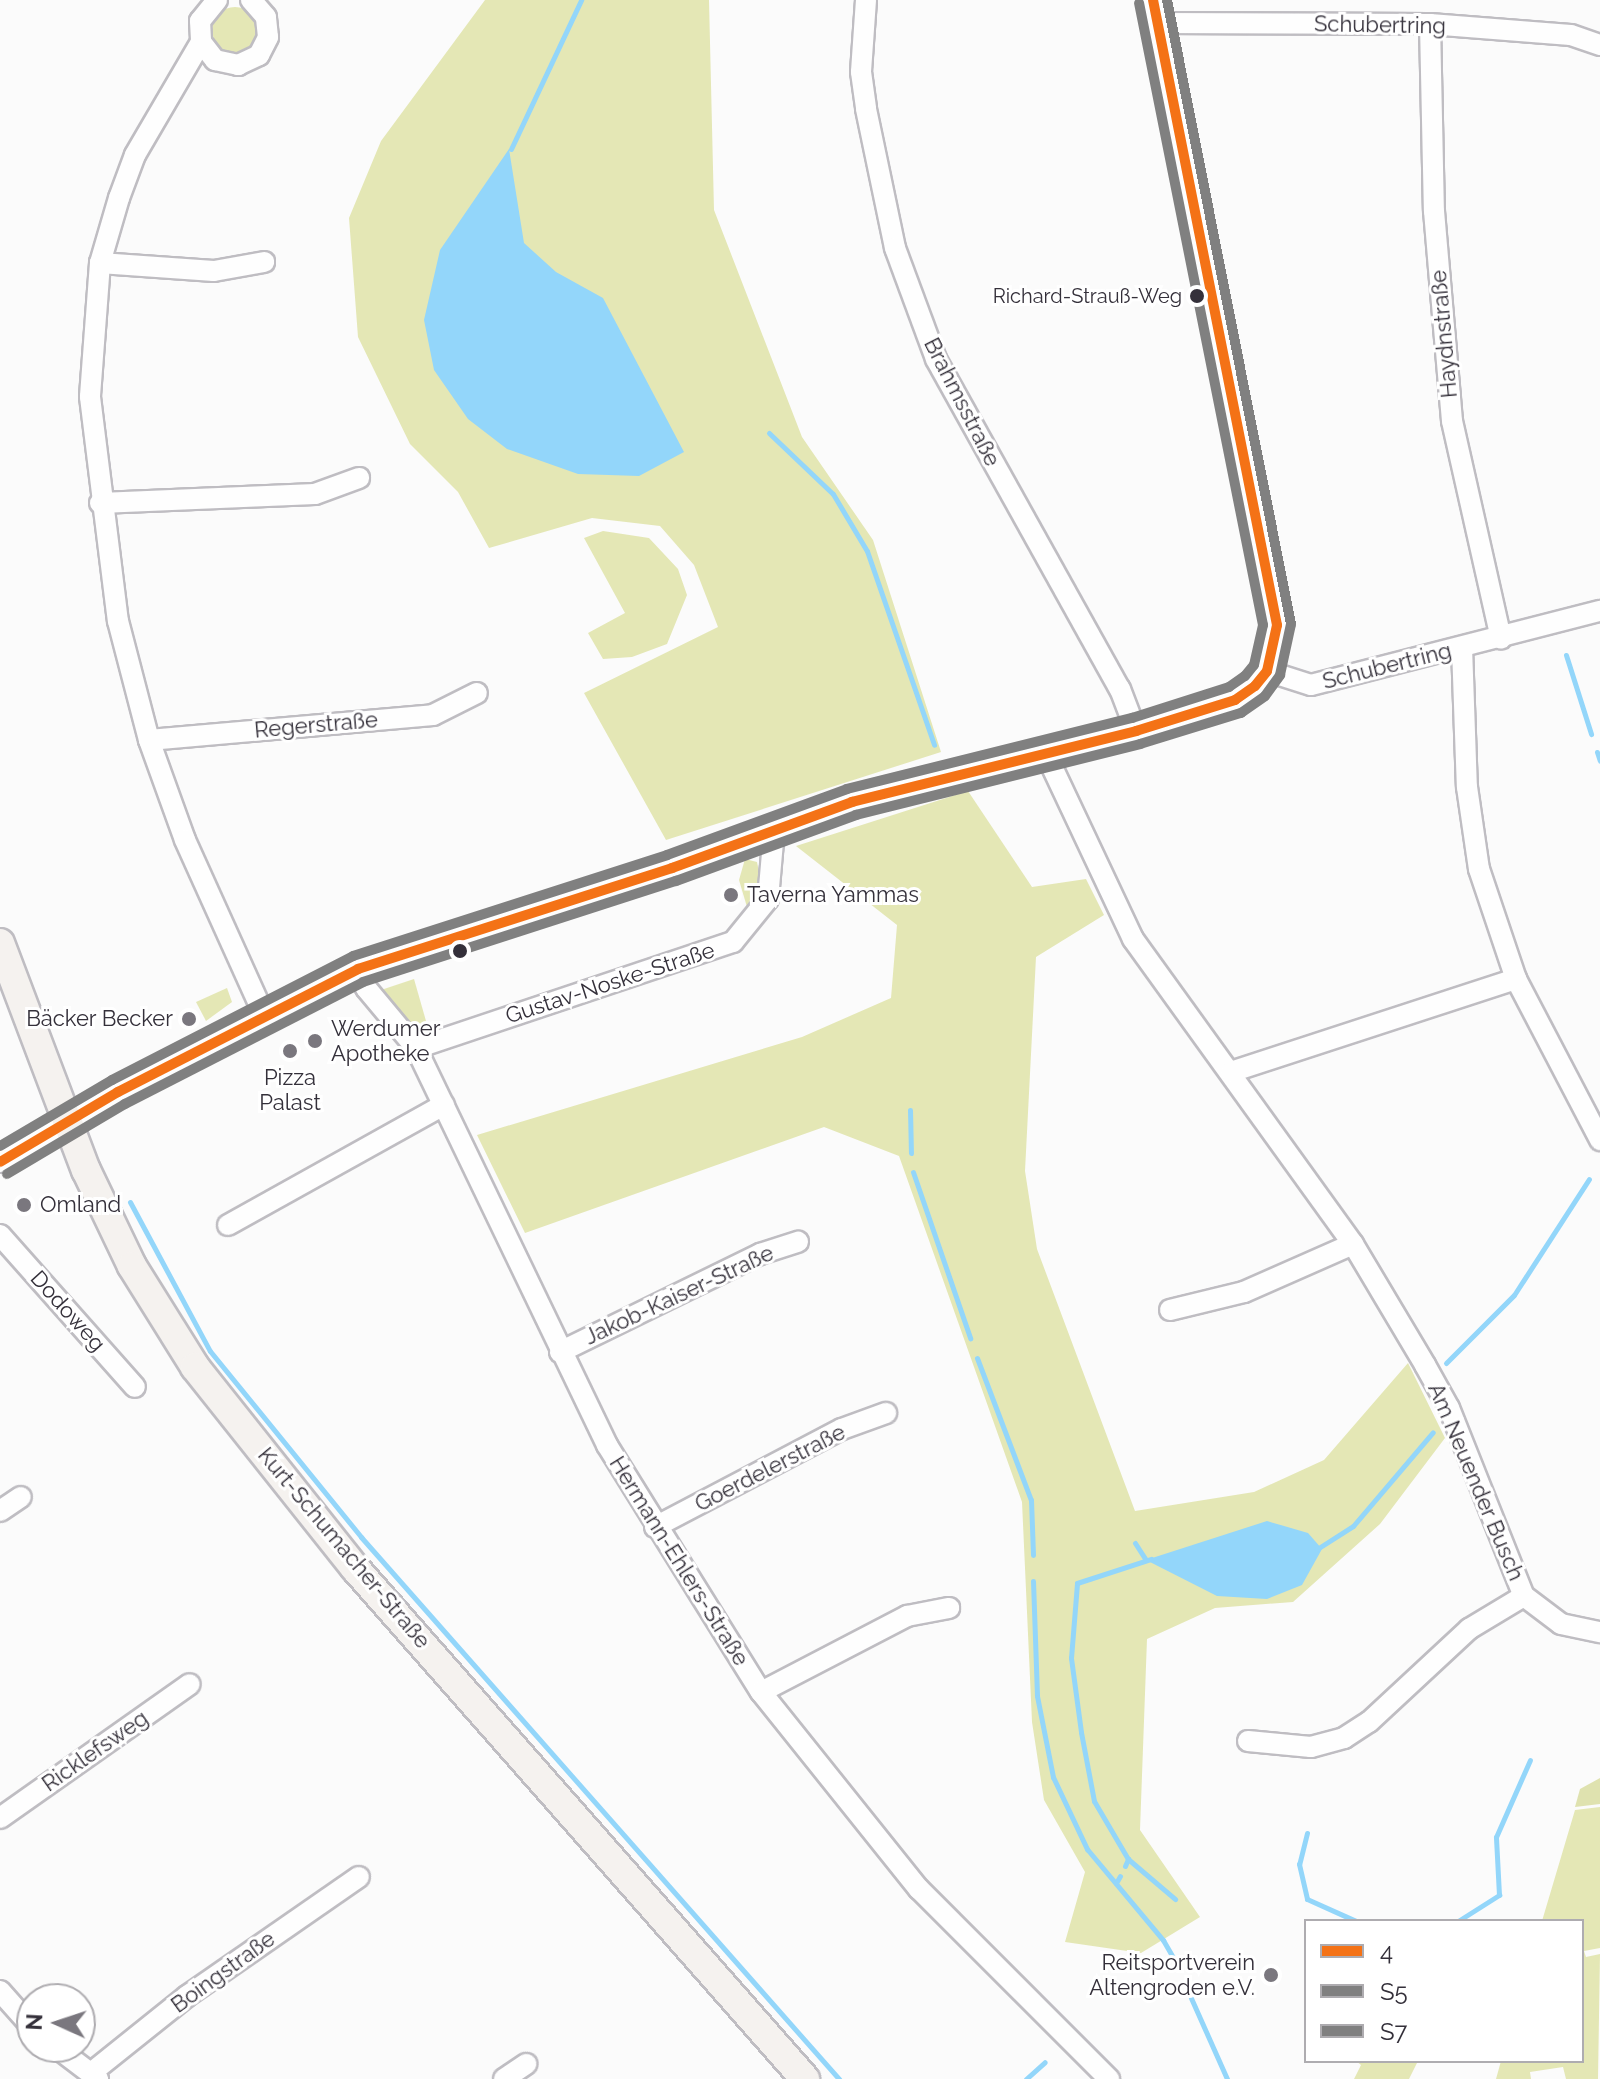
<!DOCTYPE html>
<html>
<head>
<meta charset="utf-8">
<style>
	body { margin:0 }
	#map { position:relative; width:1600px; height:2079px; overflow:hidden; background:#fbfbfb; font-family:Raleway,sans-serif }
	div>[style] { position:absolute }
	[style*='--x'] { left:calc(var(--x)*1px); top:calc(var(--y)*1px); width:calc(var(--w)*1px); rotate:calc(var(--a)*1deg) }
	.green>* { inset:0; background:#e4e7b5 }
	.round { border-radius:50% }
	.forest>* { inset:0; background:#dfe2af }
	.water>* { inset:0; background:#93d6fa }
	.stream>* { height:5px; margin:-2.5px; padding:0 2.5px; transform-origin:2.5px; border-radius:2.5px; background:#93d6fa }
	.roads { filter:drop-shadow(2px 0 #bfbdc2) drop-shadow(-2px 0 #bfbdc2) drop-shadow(0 2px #bfbdc2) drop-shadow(0 -2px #bfbdc2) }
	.street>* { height:20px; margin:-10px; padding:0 10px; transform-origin:10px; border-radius:10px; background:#fefefe }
	.secondary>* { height:28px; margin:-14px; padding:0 14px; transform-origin:14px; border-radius:14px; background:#f5f2ef }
	.bus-1>* { height:10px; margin:-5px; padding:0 5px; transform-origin:5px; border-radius:5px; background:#f47216 }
	.bus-2>* { height:10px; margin:-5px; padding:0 5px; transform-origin:5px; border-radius:5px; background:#808080 }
	.bus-3>* { height:10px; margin:-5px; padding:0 5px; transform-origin:5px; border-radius:5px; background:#808080 }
	.dots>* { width:22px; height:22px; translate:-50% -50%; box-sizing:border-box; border:4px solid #fff; border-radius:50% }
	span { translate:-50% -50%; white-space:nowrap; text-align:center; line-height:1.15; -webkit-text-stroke:6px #fff; paint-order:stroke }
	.bus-label { font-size:20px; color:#34303a }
	.right { translate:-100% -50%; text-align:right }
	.street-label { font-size:22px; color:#34303a }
	.poi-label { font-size:22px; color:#34303a }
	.left { translate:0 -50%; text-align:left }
	.legend { position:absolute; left:1304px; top:1919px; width:280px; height:144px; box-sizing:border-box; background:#fff; border:2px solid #aeacb0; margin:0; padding:10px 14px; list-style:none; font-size:24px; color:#34303a }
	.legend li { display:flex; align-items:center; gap:16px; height:40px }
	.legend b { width:40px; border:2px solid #aeacb0 }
	.north { position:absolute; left:16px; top:1983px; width:80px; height:80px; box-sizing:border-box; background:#fff; border:2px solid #aeacb0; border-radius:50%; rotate:273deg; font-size:22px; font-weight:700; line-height:32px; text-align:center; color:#34303a }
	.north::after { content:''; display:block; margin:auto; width:28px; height:36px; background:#7a777e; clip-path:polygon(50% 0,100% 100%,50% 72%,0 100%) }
</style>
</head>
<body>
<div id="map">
	<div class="green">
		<div style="clip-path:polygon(485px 0,709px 0,714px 210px,802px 437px,873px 540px,941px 752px,666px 840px,584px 693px,718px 627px,694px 565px,660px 526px,592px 518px,489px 548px,458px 492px,410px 444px,358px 337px,349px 218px,381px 141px)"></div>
		<div class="round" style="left:212px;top:7px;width:46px;height:46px"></div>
		<div style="clip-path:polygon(603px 531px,649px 538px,678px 569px,687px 595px,667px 644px,632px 657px,603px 659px,588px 633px,625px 613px,584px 538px)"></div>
		<div style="clip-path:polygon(968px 791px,1032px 887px,1086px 879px,1104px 915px,1036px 957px,1025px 1171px,1037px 1249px,1135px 1511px,1254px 1492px,1324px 1460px,1408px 1363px,1445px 1438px,1380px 1524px,1293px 1602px,1215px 1608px,1147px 1639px,1140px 1830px,1200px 1917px,1141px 1953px,1065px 1942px,1085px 1872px,1044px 1800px,1032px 1722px,1022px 1502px,899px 1156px,824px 1127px,525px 1233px,477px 1135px,802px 1037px,891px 998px,897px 925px,796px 846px)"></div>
		<div style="clip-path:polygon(745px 859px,757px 862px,760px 877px,747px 907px,739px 880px)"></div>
		<div style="clip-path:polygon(414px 979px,428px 1028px,422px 1030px,405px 1023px,381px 990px)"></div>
		<div style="clip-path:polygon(227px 988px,232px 1002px,206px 1021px,196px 1002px)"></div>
		<div style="clip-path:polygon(1600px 1807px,1600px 1948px,1584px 1951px,1586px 1957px,1600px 1954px,1598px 2079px,1566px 2079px,1563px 2067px,1530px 2072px,1531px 2079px,1496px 2079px,1501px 2061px,1582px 2061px,1582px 1921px,1542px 1921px,1575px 1810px)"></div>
		<div style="clip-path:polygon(1356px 2061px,1418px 2061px,1409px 2079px,1354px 2079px,1361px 2065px)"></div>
	</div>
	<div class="forest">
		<div style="clip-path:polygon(1600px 1778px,1600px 1804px,1575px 1807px,1580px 1789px)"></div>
	</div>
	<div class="water">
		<div style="clip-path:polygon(509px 149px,524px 243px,556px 272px,603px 298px,684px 452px,639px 476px,578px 474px,507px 449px,468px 419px,434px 370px,424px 320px,440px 250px)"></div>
		<div style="clip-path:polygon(1267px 1521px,1308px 1533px,1322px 1549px,1302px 1585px,1267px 1599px,1217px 1596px,1146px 1560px)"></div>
	</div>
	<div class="stream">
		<div style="--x:511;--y:149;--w:165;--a:-64.8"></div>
		<div style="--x:769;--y:433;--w:88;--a:43.6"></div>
		<div style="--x:833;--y:494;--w:66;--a:59.2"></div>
		<div style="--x:867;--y:551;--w:205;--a:70.9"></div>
		<div style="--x:1566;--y:655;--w:83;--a:72.4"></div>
		<div style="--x:1597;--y:752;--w:9;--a:72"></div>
		<div style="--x:910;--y:1110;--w:43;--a:88.7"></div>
		<div style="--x:913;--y:1172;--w:176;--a:71"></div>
		<div style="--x:130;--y:1202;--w:169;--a:61.8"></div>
		<div style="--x:210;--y:1351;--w:240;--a:50.9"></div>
		<div style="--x:361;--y:1537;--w:723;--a:48.59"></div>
		<div style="--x:977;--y:1358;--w:152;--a:69.2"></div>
		<div style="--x:1031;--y:1500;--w:55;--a:87.9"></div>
		<div style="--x:1446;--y:1363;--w:96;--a:-45"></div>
		<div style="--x:1514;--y:1295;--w:138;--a:-57.1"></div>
		<div style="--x:1135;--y:1543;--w:20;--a:57"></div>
		<div style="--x:1317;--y:1549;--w:43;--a:-32.6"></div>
		<div style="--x:1353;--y:1526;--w:123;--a:-49.6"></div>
		<div style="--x:1033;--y:1581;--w:115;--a:88"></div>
		<div style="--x:1037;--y:1696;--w:83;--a:78.8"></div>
		<div style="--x:1053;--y:1777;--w:80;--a:64.7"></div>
		<div style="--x:1087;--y:1849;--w:119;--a:50.1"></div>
		<div style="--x:1163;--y:1940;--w:30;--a:60"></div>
		<div style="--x:1307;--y:1833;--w:32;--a:104"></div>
		<div style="--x:1299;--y:1864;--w:36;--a:77"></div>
		<div style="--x:1307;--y:1899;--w:54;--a:24.2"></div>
		<div style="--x:1128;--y:1859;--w:62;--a:40.4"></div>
		<div style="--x:1125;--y:1866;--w:8;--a:-67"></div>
		<div style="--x:1128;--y:1859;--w:67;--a:-120.4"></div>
		<div style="--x:1094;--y:1801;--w:70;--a:-100.7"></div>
		<div style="--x:1081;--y:1732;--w:75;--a:-97.7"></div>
		<div style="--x:1071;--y:1658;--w:75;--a:-85.4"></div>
		<div style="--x:1077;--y:1583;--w:78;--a:-18"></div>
		<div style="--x:1116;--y:1883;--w:8;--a:-60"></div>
		<div style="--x:1458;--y:1921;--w:49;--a:-32.4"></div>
		<div style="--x:1499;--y:1895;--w:58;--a:-93"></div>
		<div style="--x:1496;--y:1837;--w:84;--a:-66.2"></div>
		<div style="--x:1191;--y:1998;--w:89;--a:66"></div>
		<div style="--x:1026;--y:2079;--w:25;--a:-42"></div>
	</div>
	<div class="roads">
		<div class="street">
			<div style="--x:217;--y:0;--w:27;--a:129"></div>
			<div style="--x:200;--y:21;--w:21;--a:87"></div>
			<div style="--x:201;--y:42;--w:23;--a:52"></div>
			<div style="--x:215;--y:60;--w:24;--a:12"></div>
			<div style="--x:238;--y:65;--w:23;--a:-25"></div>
			<div style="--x:259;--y:55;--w:20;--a:-63"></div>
			<div style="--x:268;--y:37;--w:20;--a:-96"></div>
			<div style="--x:266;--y:17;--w:23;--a:-131"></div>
			<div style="--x:866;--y:0;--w:72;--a:94"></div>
			<div style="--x:861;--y:72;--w:37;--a:82"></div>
			<div style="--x:866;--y:109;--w:142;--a:78.2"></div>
			<div style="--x:895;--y:248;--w:118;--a:69.7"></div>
			<div style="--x:936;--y:359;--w:378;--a:60.9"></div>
			<div style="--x:1120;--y:689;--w:45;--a:69.1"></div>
			<div style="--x:1158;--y:23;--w:272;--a:0.2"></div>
			<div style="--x:1430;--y:24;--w:141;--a:4.5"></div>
			<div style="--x:1571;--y:35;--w:31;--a:19"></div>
			<div style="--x:1430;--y:24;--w:187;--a:88.8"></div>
			<div style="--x:1434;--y:211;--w:211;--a:85.1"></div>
			<div style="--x:1452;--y:421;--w:223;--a:77.3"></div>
			<div style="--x:201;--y:42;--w:131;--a:120.3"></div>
			<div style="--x:135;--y:155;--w:46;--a:110.4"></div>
			<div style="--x:119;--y:198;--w:68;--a:106.3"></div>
			<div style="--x:100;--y:263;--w:134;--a:94.3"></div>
			<div style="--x:90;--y:397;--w:226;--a:82.9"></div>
			<div style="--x:118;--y:621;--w:123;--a:75.4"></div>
			<div style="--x:149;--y:740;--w:106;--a:70.2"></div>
			<div style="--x:185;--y:840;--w:192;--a:65.7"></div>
			<div style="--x:100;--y:263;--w:114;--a:4"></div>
			<div style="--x:214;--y:271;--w:51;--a:-10.2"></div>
			<div style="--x:100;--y:503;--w:215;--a:-2.4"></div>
			<div style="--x:315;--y:494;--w:47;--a:-20"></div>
			<div style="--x:1462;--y:647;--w:140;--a:88"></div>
			<div style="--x:1467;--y:787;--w:83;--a:81.7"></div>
			<div style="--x:1479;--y:869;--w:116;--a:71.4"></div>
			<div style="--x:1516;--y:979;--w:182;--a:62.4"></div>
			<div style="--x:1267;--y:671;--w:46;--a:17.7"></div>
			<div style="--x:1311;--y:685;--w:298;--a:-14.4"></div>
			<div style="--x:149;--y:740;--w:285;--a:-5"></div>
			<div style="--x:433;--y:715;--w:49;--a:-26.6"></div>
			<div style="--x:1045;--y:752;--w:207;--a:64.8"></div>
			<div style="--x:1133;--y:939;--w:376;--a:54.2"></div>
			<div style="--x:1353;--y:1244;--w:141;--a:59.2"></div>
			<div style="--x:1425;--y:1365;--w:49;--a:60.8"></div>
			<div style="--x:1449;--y:1408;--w:202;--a:68.3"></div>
			<div style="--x:1524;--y:1596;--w:46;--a:37.1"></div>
			<div style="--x:1561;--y:1624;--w:40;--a:12"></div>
			<div style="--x:358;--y:969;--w:21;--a:67"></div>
			<div style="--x:366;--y:988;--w:78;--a:50.2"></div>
			<div style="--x:416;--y:1048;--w:441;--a:64.3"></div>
			<div style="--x:607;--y:1445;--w:291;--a:58.1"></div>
			<div style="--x:761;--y:1692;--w:253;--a:51.3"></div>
			<div style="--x:919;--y:1889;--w:269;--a:45"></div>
			<div style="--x:416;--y:1048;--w:334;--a:-18.5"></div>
			<div style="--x:733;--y:942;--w:55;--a:-50.9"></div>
			<div style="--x:768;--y:899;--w:68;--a:-85"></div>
			<div style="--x:1231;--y:1072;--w:300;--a:-18.1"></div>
			<div style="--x:0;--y:1162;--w:137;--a:-30.7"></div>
			<div style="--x:118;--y:1092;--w:270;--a:-27.1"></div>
			<div style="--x:358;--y:969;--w:330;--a:-17.8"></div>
			<div style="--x:672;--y:868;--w:192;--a:-20.1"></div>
			<div style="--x:852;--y:802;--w:293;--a:-14"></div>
			<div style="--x:1136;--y:731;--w:104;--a:-17.4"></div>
			<div style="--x:1235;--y:700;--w:24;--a:-35"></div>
			<div style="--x:1255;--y:686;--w:19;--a:-51"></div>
			<div style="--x:1267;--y:671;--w:47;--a:-77.7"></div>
			<div style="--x:1277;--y:625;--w:637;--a:-101.22"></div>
			<div style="--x:228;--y:1225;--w:247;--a:-29.1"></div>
			<div style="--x:0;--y:1235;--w:203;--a:48.4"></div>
			<div style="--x:1170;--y:1310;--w:76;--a:-13.7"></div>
			<div style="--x:1244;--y:1292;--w:119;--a:-23.8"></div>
			<div style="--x:560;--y:1352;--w:223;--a:-26.1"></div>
			<div style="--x:760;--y:1254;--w:40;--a:-18"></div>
			<div style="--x:0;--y:1511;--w:25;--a:-34"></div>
			<div style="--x:655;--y:1527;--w:211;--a:-27.7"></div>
			<div style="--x:842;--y:1429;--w:47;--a:-20"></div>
			<div style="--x:761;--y:1692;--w:165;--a:-27.5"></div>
			<div style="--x:907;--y:1616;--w:43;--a:-10.8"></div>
			<div style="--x:1248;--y:1741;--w:63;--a:5.4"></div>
			<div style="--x:1311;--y:1747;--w:34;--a:-15"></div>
			<div style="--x:1344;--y:1738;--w:30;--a:-33"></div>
			<div style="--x:1369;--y:1722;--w:137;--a:-42.9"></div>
			<div style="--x:1469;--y:1629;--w:64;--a:-31"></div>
			<div style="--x:0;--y:1818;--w:232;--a:-35.2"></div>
			<div style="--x:0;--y:1991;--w:48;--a:48.4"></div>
			<div style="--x:56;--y:2047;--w:53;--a:37.3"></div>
			<div style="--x:91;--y:2073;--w:123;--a:-38.7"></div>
			<div style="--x:187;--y:1996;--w:209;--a:-34.7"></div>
			<div style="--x:504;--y:2079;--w:27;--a:-34"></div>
		</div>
		<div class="secondary">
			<div style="--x:0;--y:943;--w:243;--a:69.3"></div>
			<div style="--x:86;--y:1170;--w:106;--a:64.4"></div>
			<div style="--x:132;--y:1266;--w:119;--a:58"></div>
			<div style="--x:195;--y:1367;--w:257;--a:51.5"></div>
			<div style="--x:355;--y:1568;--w:681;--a:48.63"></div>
		</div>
	</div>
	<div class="bus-1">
		<div style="--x:0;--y:1162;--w:137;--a:-30.7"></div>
		<div style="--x:118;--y:1092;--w:270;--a:-27.1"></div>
		<div style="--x:358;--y:969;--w:330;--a:-17.8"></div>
		<div style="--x:672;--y:868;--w:192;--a:-20.1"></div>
		<div style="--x:852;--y:802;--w:293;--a:-14"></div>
		<div style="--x:1136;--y:731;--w:104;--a:-17.4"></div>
		<div style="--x:1235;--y:700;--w:24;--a:-35"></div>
		<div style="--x:1255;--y:686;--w:19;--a:-51"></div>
		<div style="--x:1267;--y:671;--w:47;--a:-77.7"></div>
		<div style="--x:1277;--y:625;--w:637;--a:-101.22"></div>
	</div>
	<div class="bus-2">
		<div style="--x:7;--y:1174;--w:137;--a:-30.7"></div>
		<div style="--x:125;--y:1104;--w:267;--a:-27.1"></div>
		<div style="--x:363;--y:982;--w:329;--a:-17.9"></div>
		<div style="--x:676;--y:881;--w:192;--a:-20.1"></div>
		<div style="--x:856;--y:815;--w:293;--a:-14"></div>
		<div style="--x:1140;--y:744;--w:106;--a:-17.1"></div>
		<div style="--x:1241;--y:713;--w:29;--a:-35"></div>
		<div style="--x:1265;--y:696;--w:26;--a:-54"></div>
		<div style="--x:1280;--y:675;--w:52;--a:-77.8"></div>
		<div style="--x:1291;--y:624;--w:636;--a:-101.24"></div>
	</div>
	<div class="bus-3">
		<div style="--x:0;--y:1146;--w:130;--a:-30.5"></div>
		<div style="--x:112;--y:1080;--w:271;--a:-27.2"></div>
		<div style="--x:353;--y:956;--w:330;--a:-17.8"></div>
		<div style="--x:667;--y:855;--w:192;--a:-20.1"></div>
		<div style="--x:847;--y:789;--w:294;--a:-14"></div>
		<div style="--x:1132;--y:718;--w:102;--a:-17.7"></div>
		<div style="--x:1229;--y:687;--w:19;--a:-35"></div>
		<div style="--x:1245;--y:676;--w:14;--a:-51"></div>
		<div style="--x:1254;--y:665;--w:41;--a:-77.3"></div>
		<div style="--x:1263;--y:625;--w:634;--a:-101.27"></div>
	</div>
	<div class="dots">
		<div style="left:1197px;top:296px;background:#34303a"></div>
		<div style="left:731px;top:895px;background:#7a777e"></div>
		<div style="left:460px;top:951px;background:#34303a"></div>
		<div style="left:189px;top:1019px;background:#7a777e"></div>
		<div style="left:315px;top:1041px;background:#7a777e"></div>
		<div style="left:290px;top:1051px;background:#7a777e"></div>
		<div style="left:24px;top:1205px;background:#7a777e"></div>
		<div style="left:1271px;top:1975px;background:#7a777e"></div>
	</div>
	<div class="bus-label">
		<span class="right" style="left:1182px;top:296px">Richard-Strauß-Weg</span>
	</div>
	<div class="street-label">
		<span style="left:1380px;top:25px;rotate:1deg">Schubertring</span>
		<span style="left:1444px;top:334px;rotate:-95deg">Haydnstraße</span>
		<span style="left:962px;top:402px;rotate:63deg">Brahmsstraße</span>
		<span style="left:1387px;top:666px;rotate:-14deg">Schubertring</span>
		<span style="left:316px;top:725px;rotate:-5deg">Regerstraße</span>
		<span style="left:610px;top:983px;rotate:-18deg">Gustav-Noske-Straße</span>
		<span style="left:679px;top:1295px;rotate:-25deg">Jakob-Kaiser-Straße</span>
		<span style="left:68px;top:1311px;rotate:48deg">Dodoweg</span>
		<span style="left:770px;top:1468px;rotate:-27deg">Goerdelerstraße</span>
		<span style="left:1476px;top:1482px;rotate:67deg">Am Neuender Busch</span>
		<span style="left:344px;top:1548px;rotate:50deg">Kurt-Schumacher-Straße</span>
		<span style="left:679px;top:1561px;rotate:58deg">Hermann-Ehlers-Straße</span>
		<span style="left:95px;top:1751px;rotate:-35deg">Ricklefsweg</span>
		<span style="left:223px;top:1972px;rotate:-36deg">Boingstraße</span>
	</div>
	<div class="poi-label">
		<span class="left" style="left:747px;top:895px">Taverna Yammas</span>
		<span class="right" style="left:173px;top:1019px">Bäcker Becker</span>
		<span class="left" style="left:331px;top:1041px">Werdumer<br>Apotheke</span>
		<span style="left:290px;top:1090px">Pizza<br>Palast</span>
		<span class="left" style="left:40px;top:1205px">Omland</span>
		<span class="right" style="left:1255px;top:1975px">Reitsportverein<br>Altengroden e.V.</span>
	</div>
	<ul class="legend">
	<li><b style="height:10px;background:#f47216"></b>4</li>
	<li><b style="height:10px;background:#808080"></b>S5</li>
	<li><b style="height:10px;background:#808080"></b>S7</li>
	</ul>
	<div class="north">N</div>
</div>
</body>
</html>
